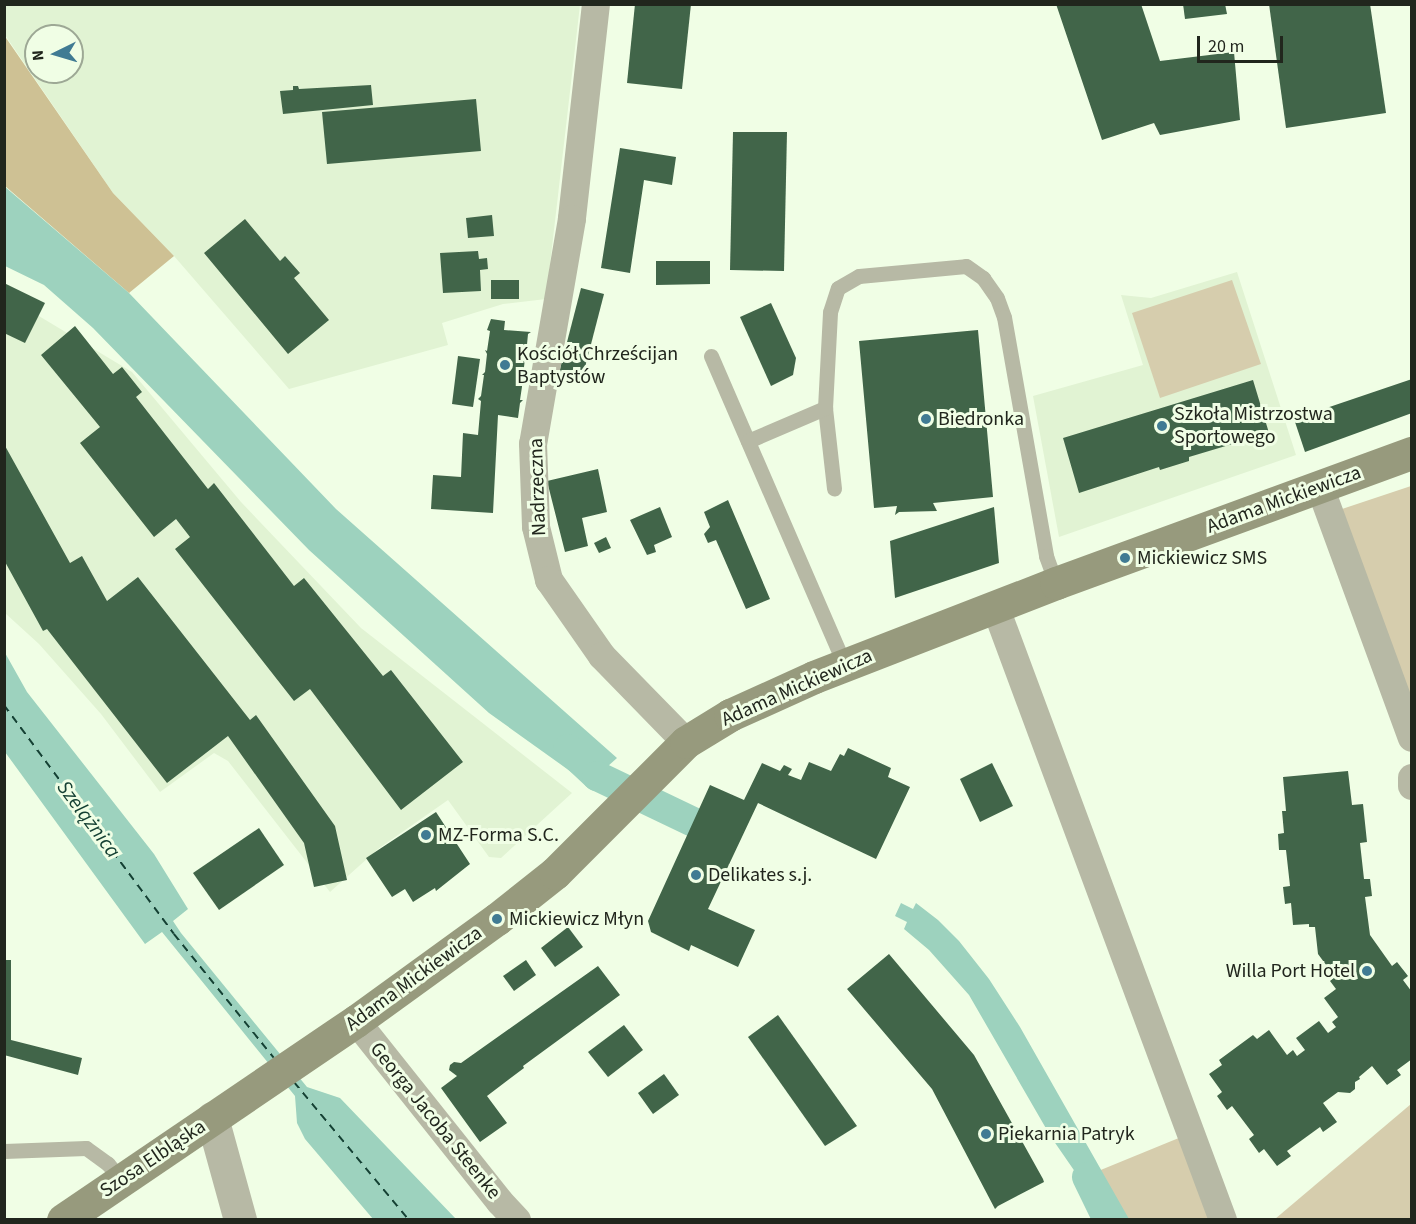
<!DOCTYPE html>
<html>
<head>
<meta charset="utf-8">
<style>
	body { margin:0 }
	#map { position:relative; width:1416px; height:1224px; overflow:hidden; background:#f0fee5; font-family:"Source Sans 3",sans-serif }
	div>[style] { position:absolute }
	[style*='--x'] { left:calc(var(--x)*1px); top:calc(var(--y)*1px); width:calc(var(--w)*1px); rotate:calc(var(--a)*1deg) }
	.built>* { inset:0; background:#e1f3d3 }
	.green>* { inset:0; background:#d6cdad }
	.forest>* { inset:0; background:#cec194 }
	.water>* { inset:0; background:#9dd2be }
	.canal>* { height:30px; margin:-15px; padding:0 15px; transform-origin:15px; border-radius:15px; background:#9dd2be }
	.ferry>* { height:1.5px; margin-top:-0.75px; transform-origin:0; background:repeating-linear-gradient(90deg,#144033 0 8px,transparent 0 14px) }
	.building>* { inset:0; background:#416549 }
	.service>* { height:15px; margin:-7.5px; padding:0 7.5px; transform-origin:7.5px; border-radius:7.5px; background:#b7b9a5 }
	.minor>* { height:28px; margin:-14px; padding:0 14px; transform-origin:14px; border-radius:14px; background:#b7b9a5 }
	.tertiary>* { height:33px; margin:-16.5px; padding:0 16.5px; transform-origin:16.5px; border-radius:16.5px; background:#b7b9a5 }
	.secondary>* { height:33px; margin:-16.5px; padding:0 16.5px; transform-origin:16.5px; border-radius:16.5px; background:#979a7d }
	.dots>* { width:16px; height:16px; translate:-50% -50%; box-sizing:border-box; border:3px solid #f0fee5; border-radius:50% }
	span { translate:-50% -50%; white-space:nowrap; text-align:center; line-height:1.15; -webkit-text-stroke:6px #f0fee5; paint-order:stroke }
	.poi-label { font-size:20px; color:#21261d }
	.left { translate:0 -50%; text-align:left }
	.right { translate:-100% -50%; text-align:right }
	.street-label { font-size:20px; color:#21261d }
	.water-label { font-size:21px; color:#144033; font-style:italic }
	.frame { position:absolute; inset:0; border:6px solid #21261d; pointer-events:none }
	.north { position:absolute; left:24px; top:24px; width:60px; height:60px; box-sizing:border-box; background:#f0fee5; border:2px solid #9da895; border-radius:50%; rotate:265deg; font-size:16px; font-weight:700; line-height:24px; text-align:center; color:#21261d }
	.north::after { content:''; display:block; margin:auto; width:21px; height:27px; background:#407b93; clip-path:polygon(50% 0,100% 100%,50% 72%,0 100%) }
	.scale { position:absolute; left:1197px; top:36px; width:86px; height:27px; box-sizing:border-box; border:3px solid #21261d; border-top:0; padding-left:8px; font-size:18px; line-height:21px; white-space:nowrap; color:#21261d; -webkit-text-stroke:4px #f0fee5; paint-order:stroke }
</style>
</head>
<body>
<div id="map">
	<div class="built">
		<div style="clip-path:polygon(evenodd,4px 5px,580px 5px,546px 299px,503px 304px,442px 323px,448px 345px,289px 389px,174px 256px,113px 193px,5px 35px,4px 5px,36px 36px,72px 36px,72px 72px,36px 72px,36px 36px)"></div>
		<div style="clip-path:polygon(1237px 272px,1296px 455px,1059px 537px,1033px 396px,1143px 365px,1121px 295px,1151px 298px)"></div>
		<div style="clip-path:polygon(4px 295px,132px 372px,241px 502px,361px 628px,572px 793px,501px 858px,489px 857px,448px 800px,378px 849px,330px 892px,228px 761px,214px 753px,160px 792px,101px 714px,39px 644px,5px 613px)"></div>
	</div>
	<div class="green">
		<div style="clip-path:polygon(1232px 280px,1261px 364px,1160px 398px,1132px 313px)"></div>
		<div style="clip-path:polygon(1411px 486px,1411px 711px,1330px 513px)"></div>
		<div style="clip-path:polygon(1411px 1104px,1411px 1219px,1275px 1219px)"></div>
		<div style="clip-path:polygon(1191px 1133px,1223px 1219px,1108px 1219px,1086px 1176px)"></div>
	</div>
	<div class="forest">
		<div style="clip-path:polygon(4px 35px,113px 193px,174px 256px,129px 293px,5px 186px)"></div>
	</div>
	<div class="water">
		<div style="clip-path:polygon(4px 186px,129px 293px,336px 509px,617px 758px,588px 784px,489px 713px,309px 550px,93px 328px,44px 285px,5px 266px)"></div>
		<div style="clip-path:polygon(4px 651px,27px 692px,154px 854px,188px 909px,173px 921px,181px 933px,307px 1087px,340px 1098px,456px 1219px,373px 1219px,305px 1139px,297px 1123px,295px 1096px,162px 932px,145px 944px,5px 752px)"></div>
		<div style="clip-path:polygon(901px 903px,913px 909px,916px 903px,938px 920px,959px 941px,989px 979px,1020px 1027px,1129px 1219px,1111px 1219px,1098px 1205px,1051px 1137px,969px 995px,929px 950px,904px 929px,907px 922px,895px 916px)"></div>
	</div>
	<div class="canal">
		<div style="--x:568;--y:749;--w:40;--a:43"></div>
		<div style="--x:597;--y:776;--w:106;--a:25.6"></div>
		<div style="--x:1087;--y:1177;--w:48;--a:64"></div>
	</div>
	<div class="ferry">
		<div style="--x:4;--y:705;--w:285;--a:53.4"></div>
		<div style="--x:174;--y:934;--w:159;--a:51.1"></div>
		<div style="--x:294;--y:1082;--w:180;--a:50.2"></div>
	</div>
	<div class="building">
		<div style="clip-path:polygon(635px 4px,691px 4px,682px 89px,627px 83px)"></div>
		<div style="clip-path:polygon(1056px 4px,1141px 4px,1160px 61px,1234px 52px,1240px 120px,1160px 135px,1154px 123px,1102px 140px)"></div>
		<div style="clip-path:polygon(1183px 4px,1225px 4px,1227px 14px,1185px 19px)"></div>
		<div style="clip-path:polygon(1269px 4px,1370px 4px,1386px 113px,1286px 128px)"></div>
		<div style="clip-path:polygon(371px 85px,373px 105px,283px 114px,280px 91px,293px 90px,293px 86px,298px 86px,299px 89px)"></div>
		<div style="clip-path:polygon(476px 99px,481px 151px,327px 164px,322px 112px)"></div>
		<div style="clip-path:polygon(733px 132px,787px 132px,784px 271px,730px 270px)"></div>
		<div style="clip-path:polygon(620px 148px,676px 157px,672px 185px,644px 180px,630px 273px,601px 268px)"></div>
		<div style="clip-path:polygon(492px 215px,494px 236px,468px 238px,466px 218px)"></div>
		<div style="clip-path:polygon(245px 219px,280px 261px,285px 256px,300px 273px,294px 278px,329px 320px,288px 354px,204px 253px)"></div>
		<div style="clip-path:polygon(478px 251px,479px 259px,487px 258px,488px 269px,480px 270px,481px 291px,443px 293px,440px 253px)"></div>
		<div style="clip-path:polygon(656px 261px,710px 261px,710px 284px,656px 285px)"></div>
		<div style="clip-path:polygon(491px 280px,519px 280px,519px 299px,491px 299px)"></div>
		<div style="clip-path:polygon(4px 283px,45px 303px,25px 343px,4px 333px)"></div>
		<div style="clip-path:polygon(581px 288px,604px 294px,582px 379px,559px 373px)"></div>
		<div style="clip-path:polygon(771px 303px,796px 358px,793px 375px,771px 386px,740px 317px)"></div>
		<div style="clip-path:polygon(491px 319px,505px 321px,504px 330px,531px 332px,528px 334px,526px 355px,528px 359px,525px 358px,523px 376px,525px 380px,523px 380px,520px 400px,523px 400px,520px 403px,518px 418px,498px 415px,493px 513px,431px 509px,433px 475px,461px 477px,463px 433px,478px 435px,481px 401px,478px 399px,481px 396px,484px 375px,482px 375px,485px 372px,487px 354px,485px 350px,487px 351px,490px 331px,487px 330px)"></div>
		<div style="clip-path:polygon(75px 326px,113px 374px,122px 367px,142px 392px,136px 397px,208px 489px,214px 483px,294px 586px,304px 578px,383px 676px,391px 670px,463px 762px,401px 810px,310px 689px,294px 701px,175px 549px,190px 537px,176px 519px,154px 537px,80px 443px,100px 427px,41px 355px)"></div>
		<div style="clip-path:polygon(978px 330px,993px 497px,933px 503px,937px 511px,899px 512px,895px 515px,897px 506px,874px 508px,859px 341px)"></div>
		<div style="clip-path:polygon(458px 356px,480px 359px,473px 407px,452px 404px)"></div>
		<div style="clip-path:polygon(1412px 379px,1412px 413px,1305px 452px,1294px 419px)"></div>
		<div style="clip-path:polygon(1253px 380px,1269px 433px,1189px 457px,1189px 461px,1160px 470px,1159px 467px,1079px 493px,1063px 438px)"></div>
		<div style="clip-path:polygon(4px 444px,70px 563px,82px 556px,107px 601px,138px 577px,250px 720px,256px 715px,335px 826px,347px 880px,314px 887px,304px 843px,228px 736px,167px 783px,47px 629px,43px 631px,4px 560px)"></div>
		<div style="clip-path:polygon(598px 469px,607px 512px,582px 518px,588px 546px,565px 552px,547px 481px)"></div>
		<div style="clip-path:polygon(728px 500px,770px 599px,746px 609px,716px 540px,708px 543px,704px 534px,710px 527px,704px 512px)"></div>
		<div style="clip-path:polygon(660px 507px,672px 537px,654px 545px,656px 552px,647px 555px,630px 520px)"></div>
		<div style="clip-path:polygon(994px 507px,999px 563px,895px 598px,890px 541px)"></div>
		<div style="clip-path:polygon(606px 537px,611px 548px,599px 553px,594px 543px)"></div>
		<div style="clip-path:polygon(848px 748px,891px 768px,888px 777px,910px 787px,876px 859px,758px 803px,708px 909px,755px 930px,738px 967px,691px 945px,689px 951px,651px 932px,648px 921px,710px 785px,744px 800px,762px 763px,780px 771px,784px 765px,792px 769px,788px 775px,801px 780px,809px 762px,831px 771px,840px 754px,844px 756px)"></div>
		<div style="clip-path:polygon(992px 763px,1013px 806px,980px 822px,960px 779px)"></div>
		<div style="clip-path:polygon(1348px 771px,1352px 805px,1363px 804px,1367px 842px,1360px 843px,1364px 879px,1370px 879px,1372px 896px,1365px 897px,1370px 935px,1392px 966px,1397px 962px,1408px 976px,1403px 980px,1412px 992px,1412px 1059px,1397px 1070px,1401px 1075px,1387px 1085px,1372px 1066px,1359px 1077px,1360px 1079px,1355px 1082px,1355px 1089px,1350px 1093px,1338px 1092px,1323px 1103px,1337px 1122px,1323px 1132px,1320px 1127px,1287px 1151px,1291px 1156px,1277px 1166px,1264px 1149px,1259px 1153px,1249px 1139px,1254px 1135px,1232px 1106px,1227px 1110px,1217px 1096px,1222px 1092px,1209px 1074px,1222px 1065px,1219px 1060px,1253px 1035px,1257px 1039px,1269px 1030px,1287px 1055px,1293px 1050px,1297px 1056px,1305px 1050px,1296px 1038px,1319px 1021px,1328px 1033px,1336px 1027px,1332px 1022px,1338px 1017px,1324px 998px,1336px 989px,1330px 981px,1335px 977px,1318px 954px,1315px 927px,1309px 927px,1309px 924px,1293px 925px,1291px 903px,1285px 904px,1283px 887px,1290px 886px,1286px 850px,1279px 850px,1278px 834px,1284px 833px,1282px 811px,1286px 811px,1283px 777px)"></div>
		<div style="clip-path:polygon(436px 812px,470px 864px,436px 891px,435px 888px,413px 902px,405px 889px,392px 897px,366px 858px)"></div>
		<div style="clip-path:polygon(259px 828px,284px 865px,219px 910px,193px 873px)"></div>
		<div style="clip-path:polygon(568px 927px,583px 947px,555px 967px,541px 948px)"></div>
		<div style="clip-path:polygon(889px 954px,974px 1055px,1043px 1179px,1044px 1182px,998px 1206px,995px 1209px,932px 1089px,847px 989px)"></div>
		<div style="clip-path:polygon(4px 960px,11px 960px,11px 1040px,82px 1058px,78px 1075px,4px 1055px)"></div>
		<div style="clip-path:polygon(526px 960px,536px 975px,514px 991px,503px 976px)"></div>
		<div style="clip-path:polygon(598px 966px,620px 995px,523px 1066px,524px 1068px,487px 1096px,507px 1123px,480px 1142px,441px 1088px,457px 1076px,449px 1070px,450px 1065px,454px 1062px,461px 1063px)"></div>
		<div style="clip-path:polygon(778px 1015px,857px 1126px,825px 1146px,748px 1037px)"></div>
		<div style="clip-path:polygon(624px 1025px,643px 1050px,608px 1077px,588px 1052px)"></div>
		<div style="clip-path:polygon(664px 1074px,679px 1095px,653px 1114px,638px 1093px)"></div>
	</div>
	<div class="service">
		<div style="--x:711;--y:356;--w:337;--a:66.6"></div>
		<div style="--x:825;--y:408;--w:81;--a:83.6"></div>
		<div style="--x:748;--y:441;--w:84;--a:-23.2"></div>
		<div style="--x:825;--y:408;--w:96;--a:-87"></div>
		<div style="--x:830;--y:312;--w:25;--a:-72"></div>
		<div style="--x:838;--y:288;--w:24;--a:-30"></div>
		<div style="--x:859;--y:276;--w:107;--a:-5.3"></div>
		<div style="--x:966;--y:266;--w:21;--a:35"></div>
		<div style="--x:983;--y:278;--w:24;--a:55"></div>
		<div style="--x:997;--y:298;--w:20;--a:70"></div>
		<div style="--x:1004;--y:317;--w:243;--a:80"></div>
		<div style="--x:1046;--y:556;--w:29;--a:70"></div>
		<div style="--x:4;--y:1151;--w:82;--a:-2.1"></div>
		<div style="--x:86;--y:1148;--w:27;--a:36"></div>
		<div style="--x:108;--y:1164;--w:21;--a:51"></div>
	</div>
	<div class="minor">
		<div style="--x:596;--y:4;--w:216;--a:96.4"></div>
		<div style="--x:572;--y:219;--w:228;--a:99.8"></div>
		<div style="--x:533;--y:444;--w:83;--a:87.9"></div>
		<div style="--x:536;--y:527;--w:55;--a:76.2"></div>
		<div style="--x:549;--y:580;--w:93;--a:55.1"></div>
		<div style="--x:602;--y:656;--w:120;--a:45.7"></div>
		<div style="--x:1320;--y:487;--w:267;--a:69.9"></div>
		<div style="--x:995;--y:606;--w:655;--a:69.63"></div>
		<div style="--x:1412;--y:778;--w:8;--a:90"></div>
		<div style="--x:356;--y:1021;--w:231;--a:51.5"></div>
		<div style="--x:500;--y:1202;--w:25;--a:47"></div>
	</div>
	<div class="tertiary">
		<div style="--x:212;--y:1118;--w:106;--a:74.6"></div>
	</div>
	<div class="secondary">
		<div style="--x:63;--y:1220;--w:354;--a:-34.2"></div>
		<div style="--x:356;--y:1021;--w:174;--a:-35.9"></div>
		<div style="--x:497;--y:919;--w:74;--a:-38.4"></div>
		<div style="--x:555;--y:873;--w:185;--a:-45"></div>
		<div style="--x:686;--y:742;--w:52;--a:-31.5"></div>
		<div style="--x:730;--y:715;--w:92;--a:-24.3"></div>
		<div style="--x:814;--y:677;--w:260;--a:-21.2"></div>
		<div style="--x:1056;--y:583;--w:379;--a:-20.1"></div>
	</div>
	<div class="dots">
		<div style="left:505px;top:365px;background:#407b93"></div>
		<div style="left:926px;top:419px;background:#407b93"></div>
		<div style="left:1162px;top:426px;background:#407b93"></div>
		<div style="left:1125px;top:558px;background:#407b93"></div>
		<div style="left:426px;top:835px;background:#407b93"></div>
		<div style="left:696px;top:875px;background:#407b93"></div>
		<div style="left:497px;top:919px;background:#407b93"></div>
		<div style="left:1367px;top:971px;background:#407b93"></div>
		<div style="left:986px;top:1134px;background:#407b93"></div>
	</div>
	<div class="poi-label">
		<span class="left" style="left:517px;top:366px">Kościół Chrześcijan<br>Baptystów</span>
		<span class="left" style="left:1174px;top:426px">Szkoła Mistrzostwa<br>Sportowego</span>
		<span class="left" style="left:938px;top:419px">Biedronka</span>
		<span class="left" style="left:1137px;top:558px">Mickiewicz SMS</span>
		<span class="left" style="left:438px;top:835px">MZ-Forma S.C.</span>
		<span class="left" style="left:708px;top:875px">Delikates s.j.</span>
		<span class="left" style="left:509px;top:919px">Mickiewicz Młyn</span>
		<span class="right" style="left:1355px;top:971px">Willa Port Hotel</span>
		<span class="left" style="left:998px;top:1134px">Piekarnia Patryk</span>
	</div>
	<div class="street-label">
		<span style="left:538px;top:487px;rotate:-92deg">Nadrzeczna</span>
		<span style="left:1284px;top:500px;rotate:-20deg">Adama Mickiewicza</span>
		<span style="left:797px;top:688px;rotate:-24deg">Adama Mickiewicza</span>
		<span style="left:414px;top:979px;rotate:-36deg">Adama Mickiewicza</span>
		<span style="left:435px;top:1121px;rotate:51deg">Georga Jacoba Steenke</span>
		<span style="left:153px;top:1159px;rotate:-34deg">Szosa Elbląska</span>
	</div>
	<div class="water-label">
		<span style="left:89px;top:819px;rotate:53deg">Szelążnica</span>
	</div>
	<div class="frame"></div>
	<div class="north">N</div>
	<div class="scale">20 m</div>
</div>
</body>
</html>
